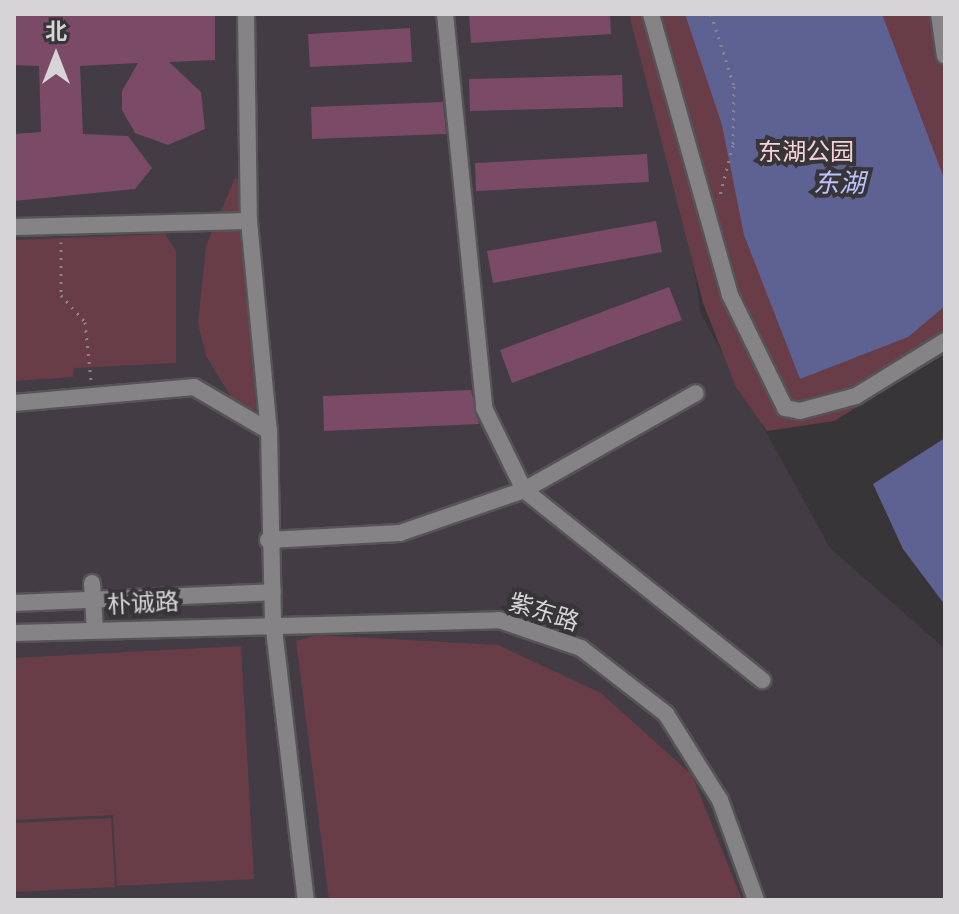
<!DOCTYPE html>
<html>
<head>
<meta charset="utf-8">
<style>
	body { margin:0 }
	#map { position:relative; width:959px; height:914px; overflow:hidden; background:#383538; font-family:Montserrat,"Noto Sans SC",sans-serif }
	div>[style] { position:absolute }
	[style*='--x'] { left:calc(var(--x)*1px); top:calc(var(--y)*1px); width:calc(var(--w)*1px); rotate:calc(var(--a)*1deg) }
	.built>* { inset:0; background:#433c44 }
	.green>* { inset:0; background:#693d47 }
	.water>* { inset:0; background:#5d6292 }
	.building>* { inset:0; background:#7a4a67 }
	.path>* { height:3px; margin-top:-1.5px; transform-origin:0; background:repeating-linear-gradient(90deg,#898689 0 2px,transparent 0 8px) }
	.roads { filter:drop-shadow(2px 0 #565456) drop-shadow(-2px 0 #565456) drop-shadow(0 2px #565456) drop-shadow(0 -2px #565456) }
	.minor>* { height:16px; margin:-8px; padding:0 8px; transform-origin:8px; border-radius:8px; background:#868387 }
	span { translate:-50% -50%; white-space:nowrap; text-align:center; line-height:1.15; -webkit-text-stroke:8px #383538; paint-order:stroke }
	.park-label { font-size:24px; color:#f7d2d9 }
	.street-label { font-size:24px; color:#d6d4d6 }
	.water-label { font-size:26px; color:#bbc3ff; font-style:italic }
	.frame { position:absolute; inset:0; border:16px solid #d6d4d6; pointer-events:none }
	.north { position:absolute; left:16px; top:16px; width:80px; height:80px; -webkit-text-stroke:6px #383538; paint-order:stroke; rotate:0deg; font-size:22px; font-weight:700; line-height:32px; text-align:center; color:#d6d4d6 }
	.north::after { content:''; display:block; margin:auto; width:28px; height:36px; background:#d6d4d6; clip-path:polygon(50% 0,100% 100%,50% 72%,0 100%) }
</style>
</head>
<body>
<div id="map">
	<div class="built">
		<div style="clip-path:polygon(14px 14px,638px 14px,679px 178px,701px 314px,830px 548px,945px 649px,945px 900px,14px 900px)"></div>
	</div>
	<div class="green">
		<div style="clip-path:polygon(629px 14px,945px 14px,945px 354px,834px 421px,767px 431px,736px 387px,703px 303px)"></div>
		<div style="clip-path:polygon(235px 178px,242px 181px,256px 410px,232px 398px,206px 356px,198px 323px,206px 246px)"></div>
		<div style="clip-path:polygon(165px 234px,176px 251px,176px 363px,74px 368px,73px 377px,14px 381px,14px 240px)"></div>
		<div style="clip-path:polygon(317px 635px,498px 645px,601px 693px,692px 775px,742px 900px,329px 900px,296px 641px)"></div>
		<div style="clip-path:polygon(241px 646px,254px 879px,117px 886px,113px 815px,14px 820px,14px 658px)"></div>
		<div style="clip-path:polygon(111px 818px,115px 887px,14px 892px,14px 823px)"></div>
	</div>
	<div class="water">
		<div style="clip-path:polygon(685px 14px,882px 14px,945px 181px,945px 306px,908px 337px,800px 379px,744px 235px,722px 125px)"></div>
		<div style="clip-path:polygon(945px 438px,945px 605px,903px 549px,873px 484px)"></div>
	</div>
	<div class="building">
		<div style="clip-path:polygon(14px 14px,215px 14px,215px 60px,169px 62px,201px 92px,205px 129px,168px 145px,135px 133px,122px 110px,122px 91px,138px 63px,80px 66px,83px 134px,128px 136px,152px 168px,135px 189px,14px 201px,14px 134px,41px 132px,39px 66px,14px 65px)"></div>
		<div style="clip-path:polygon(469px 14px,610px 14px,611px 34px,471px 43px)"></div>
		<div style="clip-path:polygon(410px 28px,412px 62px,310px 67px,308px 34px)"></div>
		<div style="clip-path:polygon(622px 75px,623px 107px,470px 111px,469px 79px)"></div>
		<div style="clip-path:polygon(443px 102px,446px 134px,312px 139px,311px 107px)"></div>
		<div style="clip-path:polygon(647px 154px,649px 182px,476px 191px,475px 163px)"></div>
		<div style="clip-path:polygon(656px 221px,662px 252px,493px 283px,487px 251px)"></div>
		<div style="clip-path:polygon(669px 287px,682px 320px,512px 383px,500px 350px)"></div>
		<div style="clip-path:polygon(471px 390px,479px 424px,324px 431px,323px 396px)"></div>
	</div>
	<div class="path">
		<div style="--x:711;--y:14;--w:76;--a:72.3"></div>
		<div style="--x:734;--y:86;--w:59;--a:91"></div>
		<div style="--x:733;--y:145;--w:56;--a:104.5"></div>
		<div style="--x:61;--y:242;--w:53;--a:90"></div>
		<div style="--x:61;--y:295;--w:36;--a:48"></div>
		<div style="--x:85;--y:322;--w:58;--a:84.1"></div>
	</div>
	<div class="roads">
		<div class="minor">
			<div style="--x:246;--y:14;--w:207;--a:89.2"></div>
			<div style="--x:249;--y:221;--w:211;--a:84.6"></div>
			<div style="--x:269;--y:431;--w:190;--a:88.8"></div>
			<div style="--x:273;--y:621;--w:281;--a:83.3"></div>
			<div style="--x:445;--y:14;--w:396;--a:84.3"></div>
			<div style="--x:484;--y:408;--w:91;--a:64"></div>
			<div style="--x:524;--y:490;--w:305;--a:38.6"></div>
			<div style="--x:651;--y:14;--w:292;--a:74.3"></div>
			<div style="--x:730;--y:295;--w:126;--a:64"></div>
			<div style="--x:785;--y:408;--w:15;--a:11"></div>
			<div style="--x:800;--y:411;--w:58;--a:-15"></div>
			<div style="--x:856;--y:396;--w:105;--a:-31.7"></div>
			<div style="--x:939;--y:14;--w:42;--a:81.9"></div>
			<div style="--x:14;--y:227;--w:235;--a:-1.5"></div>
			<div style="--x:14;--y:403;--w:181;--a:-5.1"></div>
			<div style="--x:194;--y:387;--w:87;--a:30.4"></div>
			<div style="--x:268;--y:540;--w:132;--a:-3"></div>
			<div style="--x:400;--y:533;--w:131;--a:-19.1"></div>
			<div style="--x:524;--y:490;--w:197;--a:-29.4"></div>
			<div style="--x:92;--y:583;--w:46;--a:86.3"></div>
			<div style="--x:14;--y:603;--w:259;--a:-2.4"></div>
			<div style="--x:14;--y:633;--w:485;--a:-1.5"></div>
			<div style="--x:499;--y:620;--w:87;--a:18.9"></div>
			<div style="--x:581;--y:648;--w:108;--a:37.8"></div>
			<div style="--x:666;--y:714;--w:102;--a:57.9"></div>
			<div style="--x:720;--y:800;--w:106;--a:70.2"></div>
		</div>
	</div>
	<div class="park-label">
		<span style="left:806px;top:152px">东湖公园</span>
	</div>
	<div class="street-label">
		<span style="left:143px;top:603px;rotate:-3deg">朴诚路</span>
		<span style="left:544px;top:612px;rotate:18deg">紫东路</span>
	</div>
	<div class="water-label">
		<span style="left:839px;top:184px">东湖</span>
	</div>
	<div class="frame"></div>
	<div class="north">北</div>
</div>
</body>
</html>
